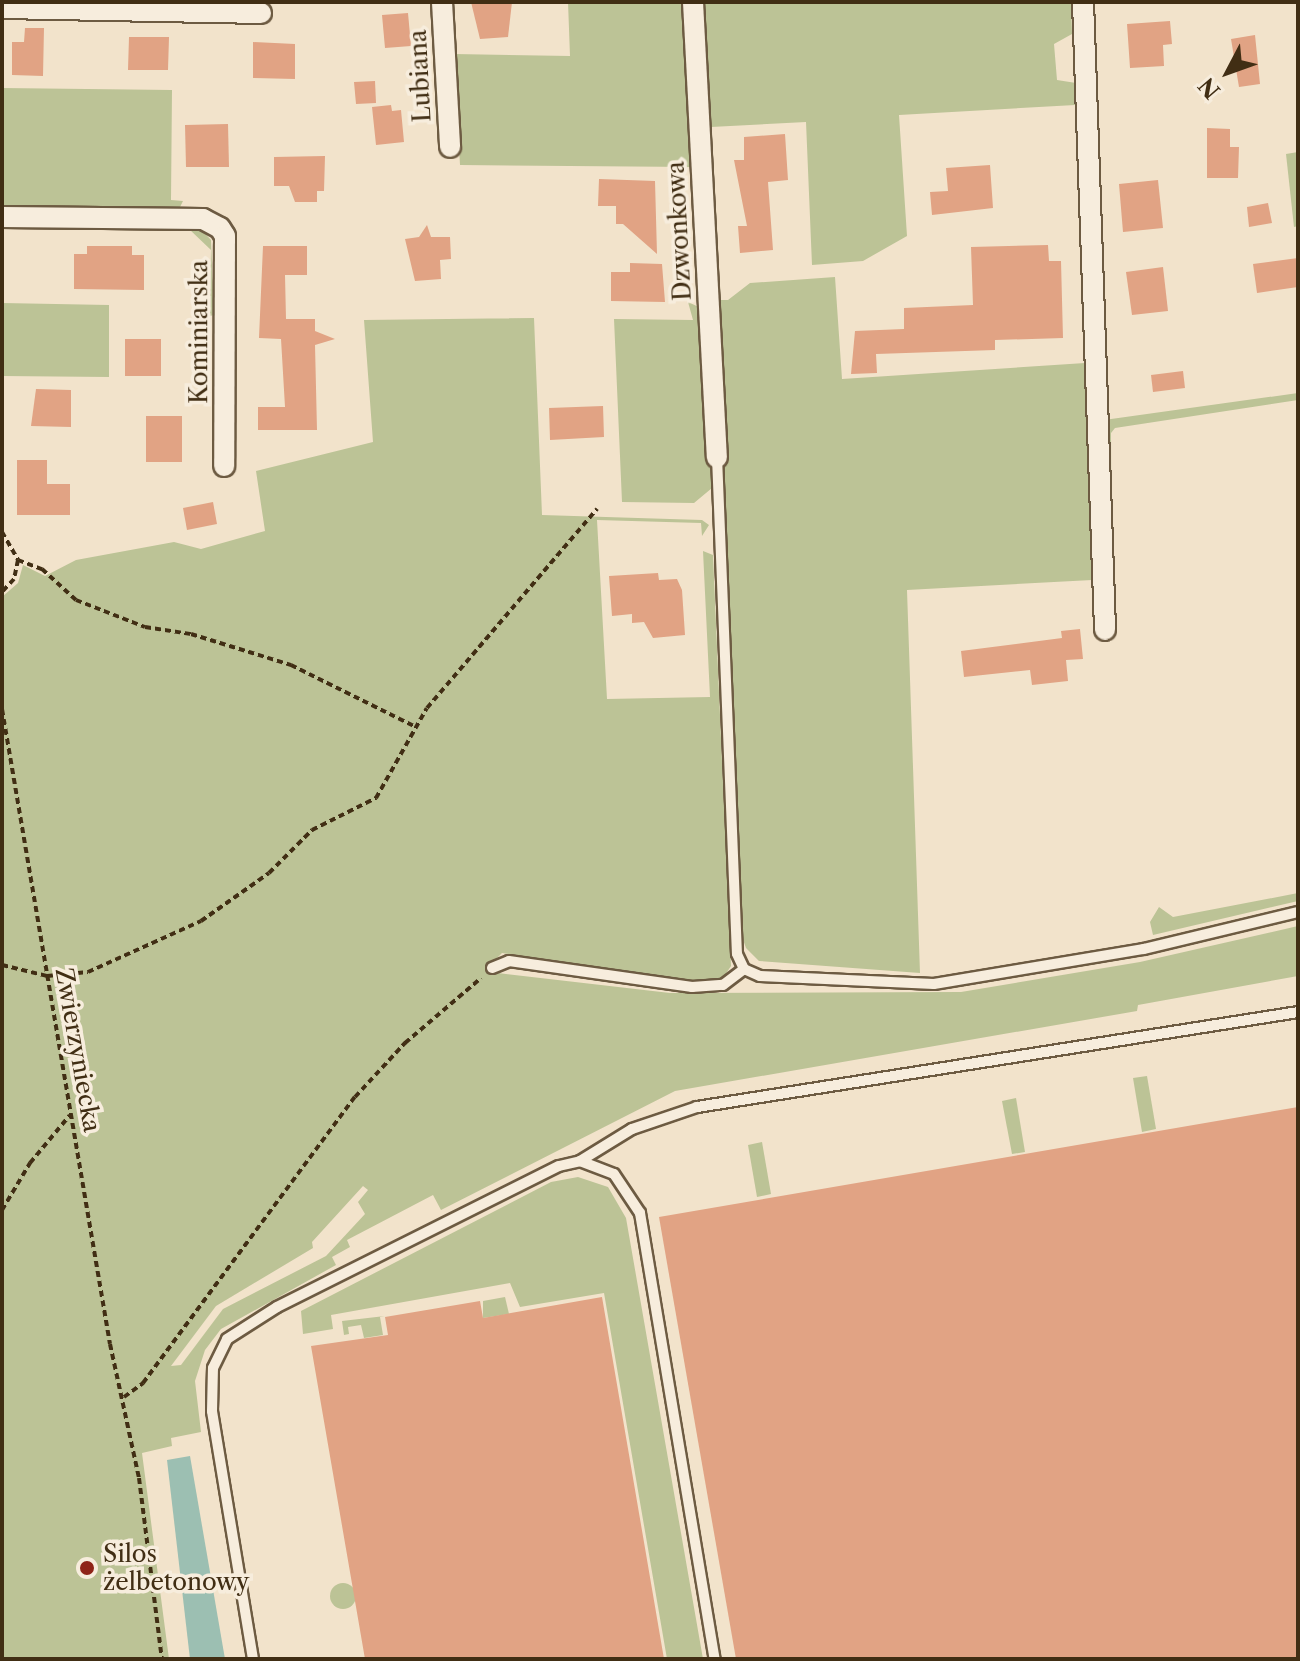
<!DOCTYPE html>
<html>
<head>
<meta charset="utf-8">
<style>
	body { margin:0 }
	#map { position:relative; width:1300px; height:1661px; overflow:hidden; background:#f2e3cb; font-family:"Libre Caslon Text",serif }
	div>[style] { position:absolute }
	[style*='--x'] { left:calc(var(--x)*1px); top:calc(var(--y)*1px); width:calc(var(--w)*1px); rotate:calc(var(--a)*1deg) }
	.green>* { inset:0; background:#bcc396 }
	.round { border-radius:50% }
	.water>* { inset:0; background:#9cbfb2 }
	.building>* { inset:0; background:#e1a384 }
	.path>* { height:4px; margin-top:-2px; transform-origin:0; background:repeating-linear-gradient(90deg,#412e14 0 6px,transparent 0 10px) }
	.roads { filter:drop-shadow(2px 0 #6d5b42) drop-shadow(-2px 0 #6d5b42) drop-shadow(0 2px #6d5b42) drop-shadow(0 -2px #6d5b42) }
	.lane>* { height:10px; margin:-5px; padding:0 5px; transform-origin:5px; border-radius:5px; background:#f7eddd }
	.street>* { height:20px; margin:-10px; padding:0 10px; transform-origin:10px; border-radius:10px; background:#f7eddd }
	.dots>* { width:22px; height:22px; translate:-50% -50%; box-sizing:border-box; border:4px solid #f7eddd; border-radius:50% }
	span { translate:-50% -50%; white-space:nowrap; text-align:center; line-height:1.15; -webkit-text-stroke:7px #f7eddd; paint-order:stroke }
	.street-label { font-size:24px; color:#412e14 }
	.poi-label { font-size:24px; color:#412e14 }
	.left { translate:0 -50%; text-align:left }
	.frame { position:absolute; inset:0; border:4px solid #412e14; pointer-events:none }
	.north { position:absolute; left:1188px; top:32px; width:80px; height:80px; -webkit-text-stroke:6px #f7eddd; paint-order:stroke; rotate:229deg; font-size:22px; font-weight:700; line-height:32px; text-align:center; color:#412e14 }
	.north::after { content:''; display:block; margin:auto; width:28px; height:36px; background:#412e14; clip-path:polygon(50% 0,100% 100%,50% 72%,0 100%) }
</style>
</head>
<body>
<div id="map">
	<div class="green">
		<div style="clip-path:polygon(568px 2px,685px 2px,694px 167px,460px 165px,454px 54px,570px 56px)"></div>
		<div style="clip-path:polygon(701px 2px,1071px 2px,1072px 34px,1054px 44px,1057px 80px,1076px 83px,1081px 96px,1085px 196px,1079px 201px,1075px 105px,899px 115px,907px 236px,863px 261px,812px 265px,806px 122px,711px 127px,712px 158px,707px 153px)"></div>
		<div style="clip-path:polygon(2px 88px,172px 90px,171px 200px,183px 201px,180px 207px,2px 209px)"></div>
		<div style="clip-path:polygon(1298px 152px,1298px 226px,1294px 227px,1286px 154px)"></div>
		<div style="clip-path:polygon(149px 225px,199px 227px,211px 240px,214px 315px,210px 316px,211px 250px,189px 229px,146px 228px)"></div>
		<div style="clip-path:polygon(835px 277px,842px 379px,1085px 363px,1096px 566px,1092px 580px,907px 590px,920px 973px,759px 961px,746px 948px,739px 928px,718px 300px,728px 300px,750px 283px)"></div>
		<div style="clip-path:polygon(688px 302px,703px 309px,712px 488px,694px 503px,622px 502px,614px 319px,693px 320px)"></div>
		<div style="clip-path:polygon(2px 303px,109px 305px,109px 377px,2px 376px)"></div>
		<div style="clip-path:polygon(evenodd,534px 318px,542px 515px,702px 520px,709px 525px,702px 536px,701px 523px,597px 520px,607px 699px,710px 697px,703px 551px,713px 555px,731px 966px,723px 978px,704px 982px,502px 953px,488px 967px,498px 973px,670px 993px,961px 992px,1140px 962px,1298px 926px,1298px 976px,1138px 1005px,1137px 1011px,675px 1091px,441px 1210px,433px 1195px,347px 1240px,350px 1247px,332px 1257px,336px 1265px,221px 1329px,205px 1350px,195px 1381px,201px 1432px,171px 1438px,172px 1446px,142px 1453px,169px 1659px,2px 1659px,2px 597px,18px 583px,23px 565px,45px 576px,76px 560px,174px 542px,201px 549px,265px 531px,256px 471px,373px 442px,364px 320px,534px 318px,363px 1186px,368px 1190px,358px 1202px,365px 1214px,326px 1256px,223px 1309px,181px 1365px,171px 1366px,216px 1306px,313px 1248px,312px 1242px,363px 1186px)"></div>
		<div style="clip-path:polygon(1298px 393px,1298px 400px,1115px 428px,1111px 433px,1112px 639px,1104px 420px)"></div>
		<div style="clip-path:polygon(1298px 893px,1298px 901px,1153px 935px,1150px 922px,1159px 907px,1173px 917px)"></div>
		<div style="clip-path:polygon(1147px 1076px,1156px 1129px,1142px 1132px,1133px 1078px)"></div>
		<div style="clip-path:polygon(1016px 1098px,1025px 1152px,1012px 1154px,1002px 1101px)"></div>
		<div style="clip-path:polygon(762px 1142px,771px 1194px,757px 1197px,748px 1145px)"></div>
		<div style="clip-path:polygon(578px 1177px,608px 1187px,626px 1218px,703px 1659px,667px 1659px,604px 1293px,520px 1307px,510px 1283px,331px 1315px,333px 1329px,303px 1334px,301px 1311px,551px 1182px)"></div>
		<div style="clip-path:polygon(505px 1297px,509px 1314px,483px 1318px,483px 1301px)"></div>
		<div style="clip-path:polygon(385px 1316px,380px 1317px,383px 1335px,364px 1338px,361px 1325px,348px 1327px,349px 1334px,344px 1335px,342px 1321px)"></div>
		<div class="round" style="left:330px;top:1583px;width:26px;height:26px"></div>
	</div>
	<div class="water">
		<div style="clip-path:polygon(190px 1456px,225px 1659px,190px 1659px,167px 1460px)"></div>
	</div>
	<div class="building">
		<div style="clip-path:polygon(471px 2px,512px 2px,508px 37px,480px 39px)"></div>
		<div style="clip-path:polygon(408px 13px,411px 46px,385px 48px,382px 15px)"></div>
		<div style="clip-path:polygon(1170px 21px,1172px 44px,1163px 45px,1164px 66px,1130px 68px,1127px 24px)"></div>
		<div style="clip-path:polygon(25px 28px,44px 28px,43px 76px,12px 75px,12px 42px,24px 42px)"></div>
		<div style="clip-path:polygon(1255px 35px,1260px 84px,1239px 87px,1231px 39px)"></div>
		<div style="clip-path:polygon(129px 37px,169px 37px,168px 70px,128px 70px)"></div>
		<div style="clip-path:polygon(253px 42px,295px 44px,295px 79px,253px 78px)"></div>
		<div style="clip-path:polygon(375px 81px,376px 103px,356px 104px,354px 82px)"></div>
		<div style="clip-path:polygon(391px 105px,392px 111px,401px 110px,404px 142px,376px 145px,372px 107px)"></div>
		<div style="clip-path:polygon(228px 124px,229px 167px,186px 167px,185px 125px)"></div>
		<div style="clip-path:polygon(1207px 128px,1230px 129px,1230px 147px,1239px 147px,1238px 178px,1207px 178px)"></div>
		<div style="clip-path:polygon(785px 134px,788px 180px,768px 182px,773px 250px,740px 253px,738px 226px,747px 226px,734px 160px,744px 160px,744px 137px)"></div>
		<div style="clip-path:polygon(325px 156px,324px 191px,317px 191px,317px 202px,295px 202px,289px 186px,274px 186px,274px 157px)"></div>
		<div style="clip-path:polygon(990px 165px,993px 208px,932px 215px,930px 192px,948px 191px,946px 168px)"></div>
		<div style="clip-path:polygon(599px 179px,655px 181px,657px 254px,623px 224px,616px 224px,616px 206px,598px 206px)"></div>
		<div style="clip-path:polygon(1158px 180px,1163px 228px,1123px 232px,1119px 184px)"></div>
		<div style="clip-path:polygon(1268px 203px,1272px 223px,1249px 227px,1247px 207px)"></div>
		<div style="clip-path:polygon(427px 225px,431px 237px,450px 237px,451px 259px,440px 260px,441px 279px,415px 281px,405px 239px,419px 237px)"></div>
		<div style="clip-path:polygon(1048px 245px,1049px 261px,1061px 261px,1063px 338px,995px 340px,995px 350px,876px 354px,877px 373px,851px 374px,855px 331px,904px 329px,904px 308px,973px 305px,971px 247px)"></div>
		<div style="clip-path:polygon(87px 246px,132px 246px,132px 255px,144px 255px,144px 290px,74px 289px,74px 254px,87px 254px)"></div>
		<div style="clip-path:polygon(263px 246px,307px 246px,307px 275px,285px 275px,286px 319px,315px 319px,315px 331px,335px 339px,315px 345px,317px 430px,258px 430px,258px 407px,285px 407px,281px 339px,259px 338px)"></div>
		<div style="clip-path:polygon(1298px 258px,1298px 287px,1257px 293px,1253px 264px)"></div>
		<div style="clip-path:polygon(630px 263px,662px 264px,665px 302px,611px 301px,611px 272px,630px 272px)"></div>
		<div style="clip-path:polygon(1163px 267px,1168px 311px,1132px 315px,1126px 272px)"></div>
		<div style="clip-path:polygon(125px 339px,161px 339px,161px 376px,125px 376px)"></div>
		<div style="clip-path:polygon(1183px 371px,1185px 388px,1153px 392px,1151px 375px)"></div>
		<div style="clip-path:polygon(36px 389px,71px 390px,71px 427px,31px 426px)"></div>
		<div style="clip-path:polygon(603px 406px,604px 437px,550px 440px,549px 408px)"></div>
		<div style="clip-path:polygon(146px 416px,182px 416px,182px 462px,146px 462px)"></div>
		<div style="clip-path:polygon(17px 460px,47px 460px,47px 484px,70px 484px,70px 515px,17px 515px)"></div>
		<div style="clip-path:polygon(213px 502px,217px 524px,187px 530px,183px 508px)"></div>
		<div style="clip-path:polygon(658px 573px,659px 580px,677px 579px,682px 590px,685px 635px,653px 638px,644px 622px,632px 623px,632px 614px,612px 616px,609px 576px)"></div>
		<div style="clip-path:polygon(1080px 629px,1083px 659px,1066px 660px,1068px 681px,1032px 685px,1030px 670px,964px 677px,961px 651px,1062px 638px,1061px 631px)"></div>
		<div style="clip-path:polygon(1298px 1107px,1298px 1659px,736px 1659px,659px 1217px)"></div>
		<div style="clip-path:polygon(602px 1297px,664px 1659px,365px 1659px,311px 1346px,388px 1335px,385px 1317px,480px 1301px,483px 1318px)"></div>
	</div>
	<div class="path">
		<div style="--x:2;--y:532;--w:32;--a:60"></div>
		<div style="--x:18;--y:560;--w:19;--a:102"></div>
		<div style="--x:14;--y:579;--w:18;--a:133"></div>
		<div style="--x:18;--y:560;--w:26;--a:21"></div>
		<div style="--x:42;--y:569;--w:46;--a:42.4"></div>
		<div style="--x:76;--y:600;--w:74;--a:21.4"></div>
		<div style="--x:145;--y:627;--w:47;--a:8.7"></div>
		<div style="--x:191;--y:634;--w:105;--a:17.2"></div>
		<div style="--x:291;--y:665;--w:140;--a:26.4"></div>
		<div style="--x:2;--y:709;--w:644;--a:80.35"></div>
		<div style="--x:110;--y:1344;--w:137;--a:77.8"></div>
		<div style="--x:139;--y:1478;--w:182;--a:82.8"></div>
		<div style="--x:2;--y:965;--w:46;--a:13.7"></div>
		<div style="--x:47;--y:976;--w:41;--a:-5.6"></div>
		<div style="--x:88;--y:972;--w:124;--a:-24.3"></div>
		<div style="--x:201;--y:921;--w:83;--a:-35.2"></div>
		<div style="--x:269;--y:873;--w:61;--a:-45"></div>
		<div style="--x:312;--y:830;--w:72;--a:-26.6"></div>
		<div style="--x:376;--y:798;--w:103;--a:-60.5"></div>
		<div style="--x:427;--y:708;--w:262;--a:-49.5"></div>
		<div style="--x:2;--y:1210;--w:55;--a:-59.2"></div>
		<div style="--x:30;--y:1163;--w:62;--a:-50.2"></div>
		<div style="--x:124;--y:1397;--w:24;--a:-36"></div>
		<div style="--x:143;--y:1383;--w:356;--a:-53.5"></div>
		<div style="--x:355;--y:1097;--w:74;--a:-47.2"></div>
		<div style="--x:405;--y:1043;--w:100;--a:-40.5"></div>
	</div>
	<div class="roads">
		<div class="lane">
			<div style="--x:717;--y:457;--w:497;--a:87.7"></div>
			<div style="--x:737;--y:954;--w:17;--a:65"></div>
			<div style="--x:744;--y:969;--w:17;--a:24"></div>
			<div style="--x:760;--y:976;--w:174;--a:2.6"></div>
			<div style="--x:934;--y:984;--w:213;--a:-9.5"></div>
			<div style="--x:1144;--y:949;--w:158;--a:-13.5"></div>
			<div style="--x:492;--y:968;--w:18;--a:-22"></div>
			<div style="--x:509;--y:961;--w:185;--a:8.1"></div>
			<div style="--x:692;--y:987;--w:31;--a:-4"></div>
			<div style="--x:723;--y:985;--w:26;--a:-37"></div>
			<div style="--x:580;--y:1161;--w:61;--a:-31.6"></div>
			<div style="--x:632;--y:1129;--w:69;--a:-18.7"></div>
			<div style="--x:697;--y:1107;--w:608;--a:-8.98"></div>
			<div style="--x:253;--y:1659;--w:251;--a:-99.4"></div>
			<div style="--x:212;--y:1411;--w:43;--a:-88.7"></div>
			<div style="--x:213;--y:1368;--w:32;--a:-64"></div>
			<div style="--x:227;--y:1339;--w:59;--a:-32.6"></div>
			<div style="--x:277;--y:1307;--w:315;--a:-26.6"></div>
			<div style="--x:559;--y:1166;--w:22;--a:-13"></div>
			<div style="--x:580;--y:1161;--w:36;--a:21"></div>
			<div style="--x:614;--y:1174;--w:47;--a:56.3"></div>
			<div style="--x:640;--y:1213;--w:452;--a:80.5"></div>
		</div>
		<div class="street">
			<div style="--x:442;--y:2;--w:145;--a:86.8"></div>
			<div style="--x:693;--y:2;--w:456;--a:87"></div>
			<div style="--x:1083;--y:2;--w:628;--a:87.99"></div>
			<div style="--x:2;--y:8;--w:259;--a:1.1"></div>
			<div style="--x:2;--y:217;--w:201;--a:0.6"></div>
			<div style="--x:203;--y:219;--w:19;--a:28"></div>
			<div style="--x:220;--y:228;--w:9;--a:58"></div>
			<div style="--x:225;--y:236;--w:230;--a:90.2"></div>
		</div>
	</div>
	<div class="dots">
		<div style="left:87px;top:1568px;background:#8f2418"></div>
	</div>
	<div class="street-label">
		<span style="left:420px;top:76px;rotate:-93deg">Lubiana</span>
		<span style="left:679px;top:231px;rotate:-93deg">Dzwonkowa</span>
		<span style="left:199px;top:332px;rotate:-90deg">Kominiarska</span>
		<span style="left:78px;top:1050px;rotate:80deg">Zwierzyniecka</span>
	</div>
	<div class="poi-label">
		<span class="left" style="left:103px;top:1568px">Silos<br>żelbetonowy</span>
	</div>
	<div class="frame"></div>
	<div class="north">N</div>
</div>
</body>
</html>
